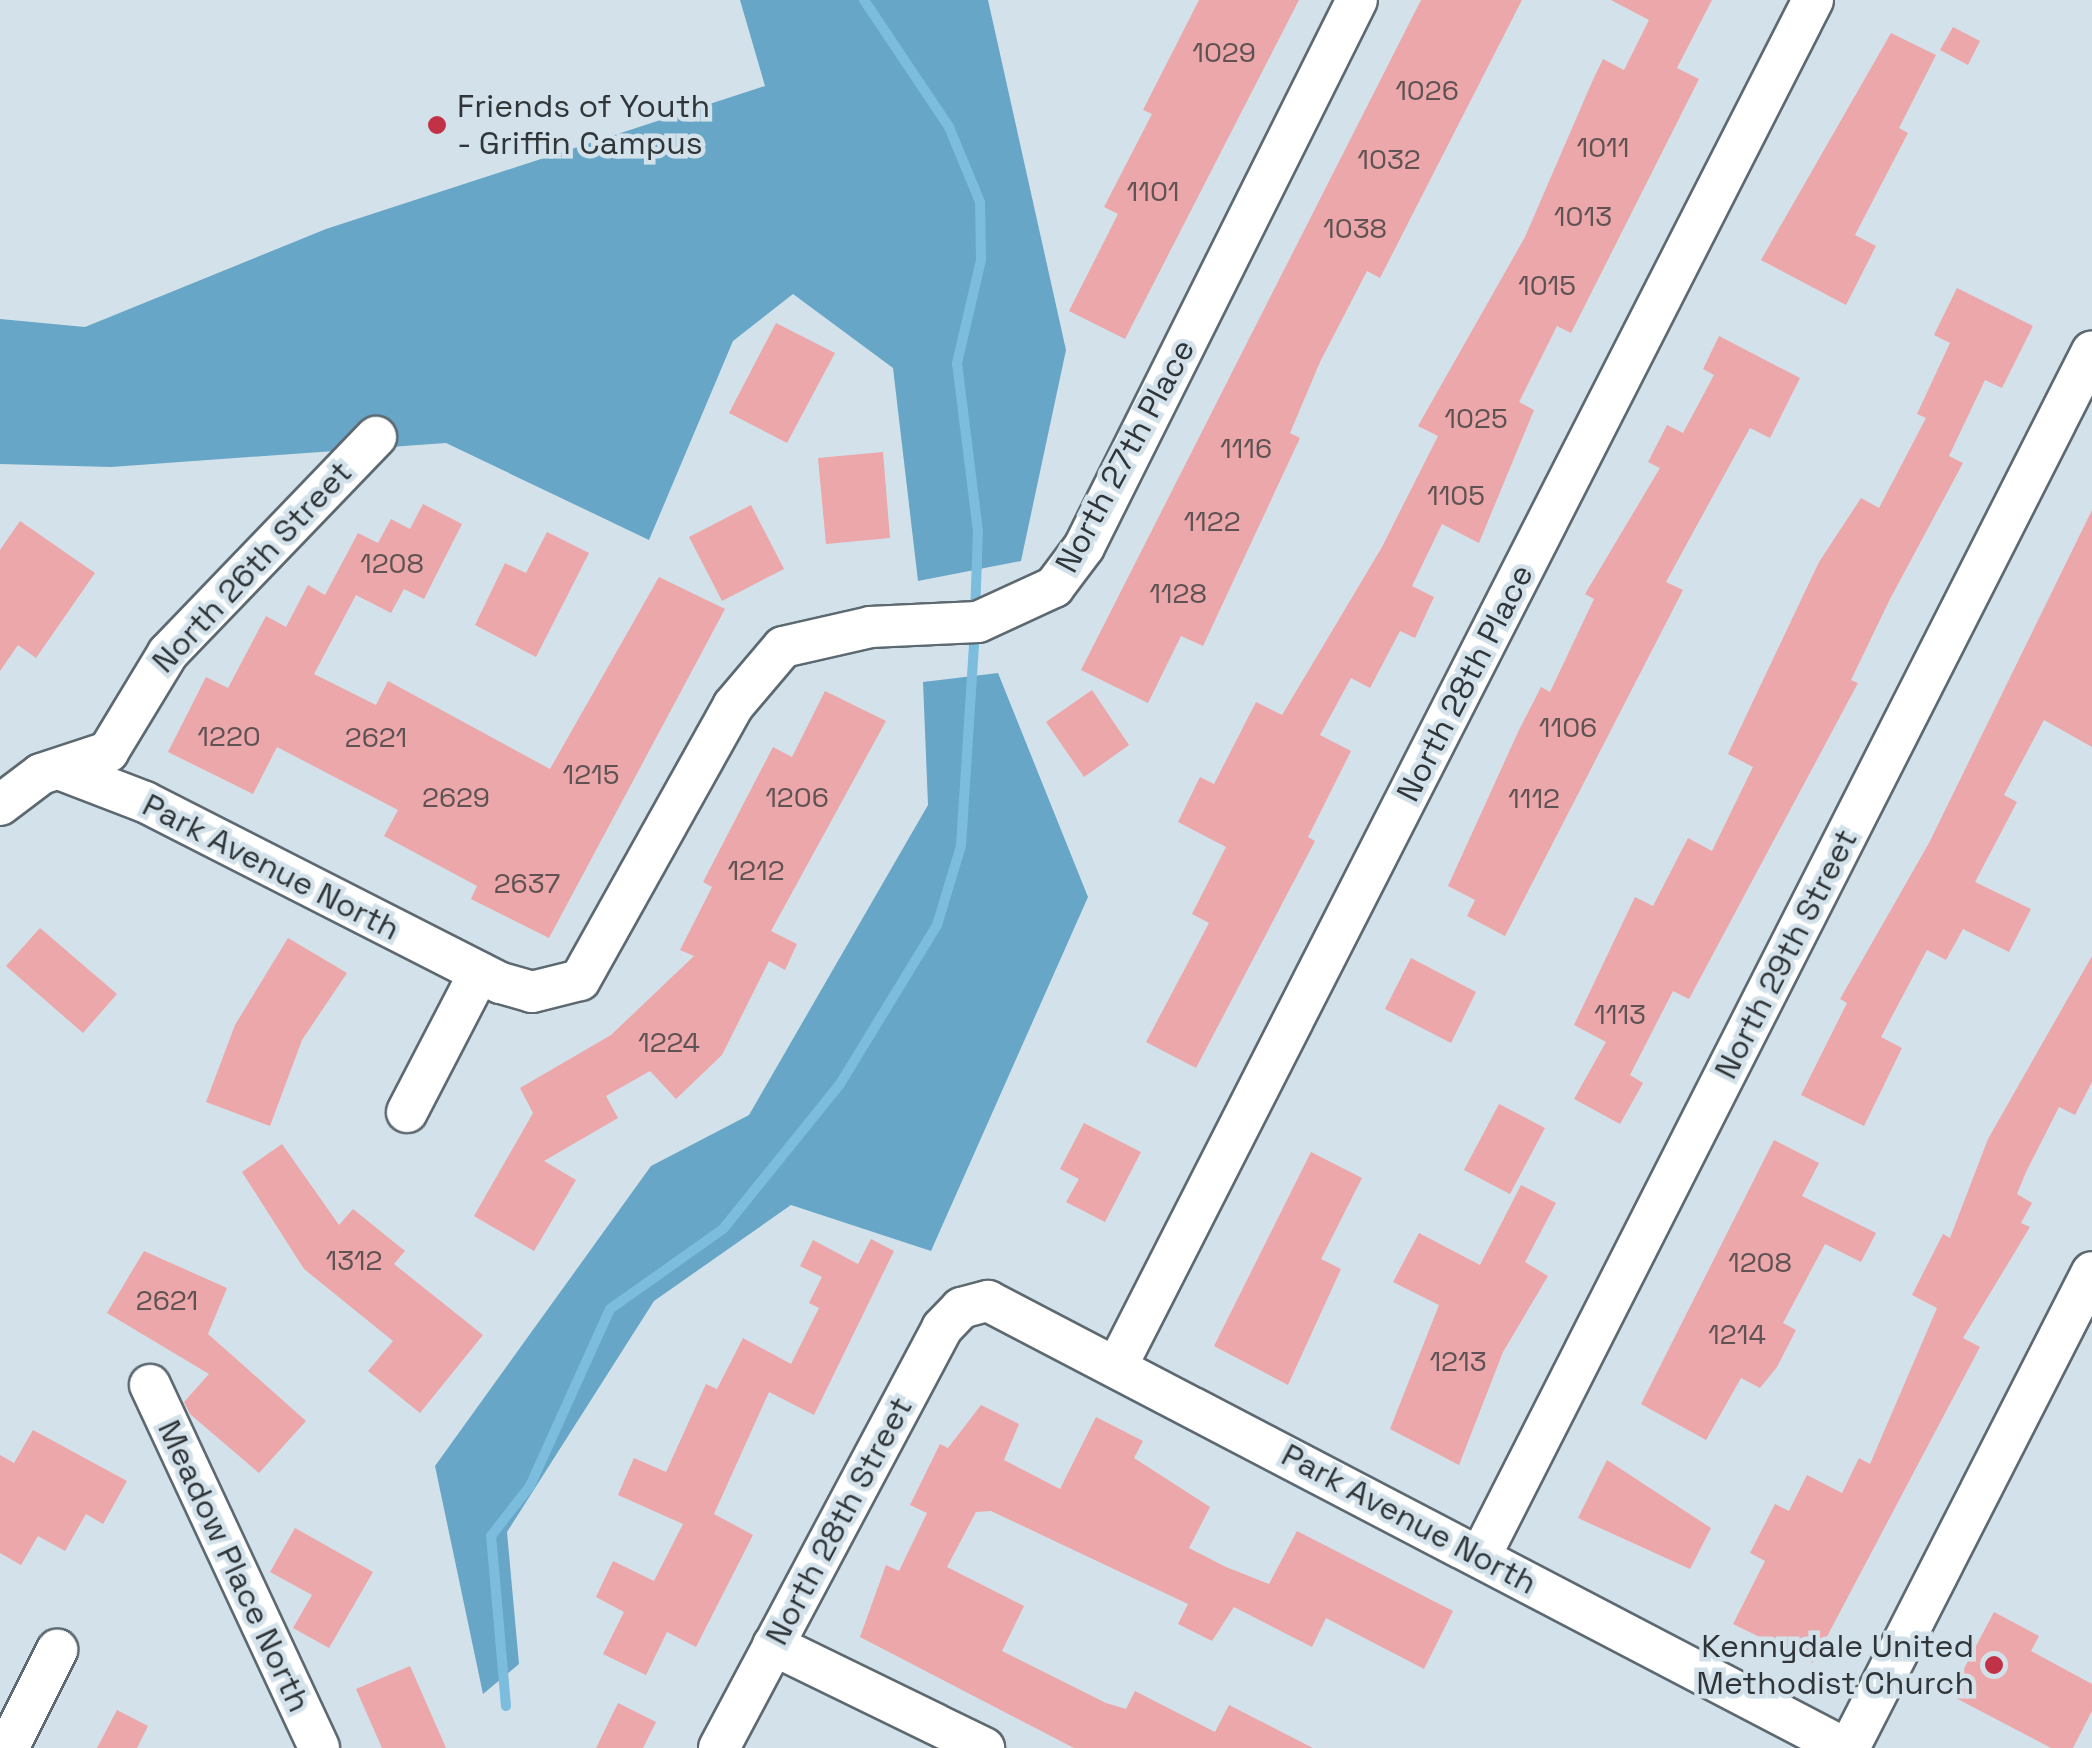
<!DOCTYPE html>
<html>
<head>
<meta charset="utf-8">
<style>
	body { margin:0 }
	#map { position:relative; width:2092px; height:1748px; overflow:hidden; background:#d3e2ea; font-family:"Space Grotesk",sans-serif }
	div>[style] { position:absolute }
	[style*='--x'] { left:calc(var(--x)*1px); top:calc(var(--y)*1px); width:calc(var(--w)*1px); rotate:calc(var(--a)*1deg) }
	.forest>* { inset:0; background:#67a6c6 }
	.stream>* { height:10px; margin:-5px; padding:0 5px; transform-origin:5px; border-radius:5px; background:#7cbcdc }
	.building>* { inset:0; background:#eba7a9 }
	.roads { filter:drop-shadow(2px 0 #5d6970) drop-shadow(-2px 0 #5d6970) drop-shadow(0 2px #5d6970) drop-shadow(0 -2px #5d6970) }
	.minor>* { height:40px; margin:-20px; padding:0 20px; transform-origin:20px; border-radius:20px; background:#fff }
	.dots>* { width:28px; height:28px; translate:-50% -50%; box-sizing:border-box; border:5px solid #d3e2ea; border-radius:50% }
	span { translate:-50% -50%; white-space:nowrap; text-align:center; line-height:1.15; -webkit-text-stroke:9px #d3e2ea; paint-order:stroke }
	.number-label { font-size:28px; color:#5e5254 }
	.number-label span { -webkit-text-stroke-width:0 }
	.poi-label { font-size:32px; color:#2f3538 }
	.left { translate:0 -50%; text-align:left }
	.right { translate:-100% -50%; text-align:right }
	.street-label { font-size:32px; color:#2f3538 }
</style>
</head>
<body>
<div id="map">
	<div class="forest">
		<div style="clip-path:polygon(740px 0,988px 0,1066px 350px,1021px 561px,918px 581px,893px 368px,793px 294px,733px 341px,649px 540px,446px 443px,111px 467px,0 464px,0 319px,85px 327px,326px 229px,765px 86px)"></div>
		<div style="clip-path:polygon(998px 673px,1088px 897px,931px 1251px,791px 1205px,654px 1301px,507px 1532px,519px 1664px,483px 1694px,435px 1466px,651px 1166px,749px 1115px,928px 805px,923px 682px)"></div>
	</div>
	<div class="stream">
		<div style="--x:864;--y:0;--w:153;--a:56.2"></div>
		<div style="--x:949;--y:127;--w:81;--a:67.5"></div>
		<div style="--x:980;--y:202;--w:58;--a:89"></div>
		<div style="--x:981;--y:260;--w:106;--a:103.1"></div>
		<div style="--x:957;--y:363;--w:170;--a:82.9"></div>
		<div style="--x:978;--y:532;--w:81;--a:92.1"></div>
		<div style="--x:506;--y:1706;--w:171;--a:-95"></div>
		<div style="--x:491;--y:1536;--w:63;--a:-52"></div>
		<div style="--x:530;--y:1486;--w:194;--a:-65.7"></div>
		<div style="--x:610;--y:1309;--w:138;--a:-35.3"></div>
		<div style="--x:723;--y:1229;--w:186;--a:-51.1"></div>
		<div style="--x:840;--y:1084;--w:186;--a:-58.6"></div>
		<div style="--x:937;--y:925;--w:83;--a:-73.1"></div>
		<div style="--x:961;--y:846;--w:216;--a:-86.3"></div>
	</div>
	<div class="building">
		<div style="clip-path:polygon(1199px 0,1299px 0,1125px 339px,1069px 311px,1118px 214px,1104px 207px,1152px 114px,1143px 110px)"></div>
		<div style="clip-path:polygon(1421px 0,1522px 0,1380px 278px,1367px 271px,1320px 362px,1290px 433px,1300px 438px,1203px 646px,1181px 636px,1148px 703px,1081px 670px)"></div>
		<div style="clip-path:polygon(1611px 0,1712px 0,1677px 68px,1699px 79px,1571px 333px,1557px 326px,1519px 402px,1534px 410px,1479px 543px,1442px 524px,1412px 586px,1434px 597px,1415px 638px,1400px 631px,1370px 688px,1351px 678px,1320px 735px,1351px 751px,1308px 837px,1315px 841px,1196px 1068px,1146px 1042px,1209px 923px,1192px 914px,1226px 847px,1178px 822px,1200px 777px,1214px 784px,1256px 702px,1282px 715px,1382px 547px,1438px 436px,1418px 426px,1525px 237px,1592px 82px,1603px 59px,1624px 70px,1649px 20px)"></div>
		<div style="clip-path:polygon(1953px 27px,1980px 41px,1968px 65px,1940px 50px)"></div>
		<div style="clip-path:polygon(1891px 33px,1936px 55px,1899px 128px,1908px 133px,1855px 235px,1876px 246px,1846px 305px,1761px 260px)"></div>
		<div style="clip-path:polygon(1957px 288px,2033px 326px,2002px 388px,1985px 380px,1949px 456px,1963px 463px,1890px 599px,1851px 680px,1858px 683px,1689px 999px,1673px 991px,1630px 1075px,1643px 1083px,1620px 1124px,1574px 1099px,1606px 1042px,1574px 1025px,1635px 897px,1653px 906px,1688px 838px,1712px 851px,1753px 767px,1728px 754px,1819px 562px,1861px 498px,1879px 508px,1926px 418px,1917px 414px,1950px 343px,1934px 335px)"></div>
		<div style="clip-path:polygon(776px 323px,835px 353px,787px 443px,729px 413px)"></div>
		<div style="clip-path:polygon(1719px 336px,1800px 378px,1770px 438px,1750px 428px,1666px 582px,1683px 590px,1505px 936px,1467px 916px,1475px 900px,1448px 886px,1519px 730px,1541px 687px,1550px 692px,1594px 599px,1585px 594px,1660px 468px,1648px 462px,1667px 425px,1683px 433px,1714px 375px,1703px 369px)"></div>
		<div style="clip-path:polygon(883px 452px,890px 538px,826px 544px,818px 458px)"></div>
		<div style="clip-path:polygon(423px 504px,462px 524px,424px 599px,404px 589px,391px 613px,356px 595px,314px 674px,376px 705px,388px 681px,550px 769px,659px 577px,725px 609px,549px 938px,471px 899px,477px 886px,384px 836px,398px 810px,277px 747px,253px 794px,168px 752px,206px 677px,228px 688px,266px 616px,286px 627px,308px 585px,325px 595px,358px 533px,378px 543px,391px 519px,410px 529px)"></div>
		<div style="clip-path:polygon(751px 505px,784px 569px,722px 601px,689px 537px)"></div>
		<div style="clip-path:polygon(2092px 510px,2092px 747px,2044px 720px,2004px 795px,2017px 802px,1975px 882px,2031px 909px,2009px 952px,1963px 929px,1946px 960px,1927px 950px,1881px 1037px,1902px 1048px,1864px 1126px,1801px 1095px,1847px 1003px,1840px 999px,1929px 843px)"></div>
		<div style="clip-path:polygon(20px 521px,95px 573px,36px 658px,18px 645px,0 671px,0 550px)"></div>
		<div style="clip-path:polygon(547px 532px,589px 553px,536px 657px,475px 625px,505px 563px,526px 573px)"></div>
		<div style="clip-path:polygon(1092px 690px,1129px 745px,1084px 777px,1046px 722px)"></div>
		<div style="clip-path:polygon(825px 691px,886px 721px,771px 931px,797px 944px,785px 970px,769px 961px,722px 1055px,676px 1099px,650px 1071px,606px 1096px,618px 1118px,544px 1161px,576px 1180px,534px 1251px,474px 1216px,533px 1113px,520px 1088px,611px 1035px,694px 956px,680px 950px,712px 887px,703px 882px,773px 747px,792px 757px)"></div>
		<div style="clip-path:polygon(40px 928px,117px 994px,83px 1033px,6px 966px)"></div>
		<div style="clip-path:polygon(288px 938px,347px 973px,302px 1040px,270px 1126px,206px 1102px,235px 1025px)"></div>
		<div style="clip-path:polygon(2092px 956px,2092px 1082px,2075px 1115px,2059px 1107px,2026px 1172px,2017px 1194px,2032px 1203px,2021px 1223px,2030px 1227px,1963px 1338px,1980px 1347px,1813px 1663px,1733px 1624px,1765px 1561px,1750px 1553px,1775px 1504px,1789px 1511px,1807px 1475px,1842px 1493px,1859px 1458px,1870px 1464px,1937px 1308px,1912px 1295px,1943px 1234px,1950px 1238px,1988px 1139px)"></div>
		<div style="clip-path:polygon(1411px 958px,1476px 992px,1451px 1043px,1385px 1009px)"></div>
		<div style="clip-path:polygon(1499px 1104px,1545px 1128px,1510px 1194px,1464px 1170px)"></div>
		<div style="clip-path:polygon(1084px 1123px,1141px 1152px,1105px 1222px,1066px 1202px,1079px 1179px,1060px 1169px)"></div>
		<div style="clip-path:polygon(1774px 1140px,1819px 1163px,1802px 1196px,1876px 1233px,1861px 1262px,1825px 1244px,1783px 1323px,1796px 1330px,1777px 1367px,1760px 1388px,1741px 1378px,1706px 1440px,1641px 1404px)"></div>
		<div style="clip-path:polygon(282px 1144px,339px 1225px,353px 1209px,405px 1251px,394px 1264px,483px 1335px,420px 1413px,368px 1371px,393px 1341px,304px 1269px,242px 1172px)"></div>
		<div style="clip-path:polygon(1311px 1152px,1362px 1178px,1321px 1259px,1341px 1269px,1288px 1385px,1214px 1346px)"></div>
		<div style="clip-path:polygon(1521px 1185px,1556px 1203px,1525px 1262px,1548px 1276px,1503px 1352px,1459px 1465px,1390px 1429px,1439px 1305px,1393px 1282px,1419px 1233px,1480px 1265px)"></div>
		<div style="clip-path:polygon(871px 1239px,894px 1251px,814px 1415px,769px 1392px,714px 1514px,753px 1535px,696px 1647px,667px 1632px,646px 1675px,603px 1654px,624px 1612px,596px 1597px,613px 1561px,654px 1581px,683px 1524px,618px 1495px,634px 1458px,666px 1472px,706px 1384px,717px 1389px,743px 1338px,791px 1364px,819px 1308px,809px 1303px,822px 1277px,800px 1266px,813px 1240px,858px 1264px)"></div>
		<div style="clip-path:polygon(144px 1251px,227px 1288px,208px 1334px,306px 1421px,259px 1473px,190px 1414px,184px 1402px,209px 1374px,107px 1313px)"></div>
		<div style="clip-path:polygon(981px 1405px,1019px 1424px,1004px 1460px,1060px 1489px,1096px 1417px,1143px 1441px,1134px 1458px,1210px 1507px,1189px 1548px,1226px 1567px,1269px 1584px,1297px 1531px,1453px 1611px,1424px 1669px,1326px 1618px,1312px 1647px,1234px 1607px,1212px 1641px,1178px 1624px,1188px 1604px,991px 1511px,976px 1512px,947px 1567px,1024px 1606px,1002px 1651px,1106px 1703px,1126px 1709px,1135px 1691px,1215px 1732px,1229px 1705px,1313px 1748px,1074px 1748px,860px 1637px,886px 1565px,899px 1571px,927px 1513px,910px 1505px,940px 1444px,948px 1448px)"></div>
		<div style="clip-path:polygon(33px 1430px,127px 1481px,103px 1524px,86px 1514px,65px 1551px,38px 1536px,21px 1565px,0 1553px,0 1455px,14px 1463px)"></div>
		<div style="clip-path:polygon(1607px 1460px,1711px 1528px,1690px 1569px,1578px 1518px)"></div>
		<div style="clip-path:polygon(295px 1528px,373px 1572px,329px 1648px,293px 1628px,312px 1595px,270px 1572px)"></div>
		<div style="clip-path:polygon(1994px 1612px,2039px 1636px,2031px 1651px,2092px 1684px,2092px 1711px,2073px 1748px,2051px 1748px,1950px 1695px)"></div>
		<div style="clip-path:polygon(410px 1666px,446px 1748px,382px 1748px,356px 1689px)"></div>
		<div style="clip-path:polygon(618px 1703px,656px 1722px,643px 1748px,596px 1748px)"></div>
		<div style="clip-path:polygon(117px 1710px,148px 1726px,137px 1748px,97px 1748px)"></div>
	</div>
	<div class="roads">
		<div class="minor">
			<div style="--x:59;--y:769;--w:92;--a:21"></div>
			<div style="--x:145;--y:802;--w:399;--a:27"></div>
			<div style="--x:501;--y:983;--w:32;--a:16"></div>
			<div style="--x:532;--y:992;--w:49;--a:-14"></div>
			<div style="--x:580;--y:980;--w:314;--a:-60.8"></div>
			<div style="--x:733;--y:706;--w:77;--a:-49.7"></div>
			<div style="--x:783;--y:647;--w:89;--a:-12.9"></div>
			<div style="--x:870;--y:627;--w:108;--a:-2.7"></div>
			<div style="--x:978;--y:622;--w:84;--a:-24.7"></div>
			<div style="--x:1054;--y:587;--w:50;--a:-53.1"></div>
			<div style="--x:1084;--y:547;--w:611;--a:-63.48"></div>
			<div style="--x:0;--y:805;--w:51;--a:-37.1"></div>
			<div style="--x:41;--y:774;--w:71;--a:-18.2"></div>
			<div style="--x:108;--y:752;--w:116;--a:-58.8"></div>
			<div style="--x:168;--y:653;--w:300;--a:-46.1"></div>
			<div style="--x:407;--y:1112;--w:157;--a:-62.6"></div>
			<div style="--x:1117;--y:1366;--w:1533;--a:-63"></div>
			<div style="--x:150;--y:1385;--w:400;--a:65"></div>
			<div style="--x:1480;--y:1557;--w:1352;--a:-63.09"></div>
			<div style="--x:773;--y:1645;--w:235;--a:26"></div>
			<div style="--x:8;--y:1748;--w:110;--a:-63.4"></div>
			<div style="--x:719;--y:1748;--w:476;--a:-62"></div>
			<div style="--x:942;--y:1328;--w:28;--a:-46"></div>
			<div style="--x:961;--y:1308;--w:28;--a:-15"></div>
			<div style="--x:988;--y:1301;--w:966;--a:27.57"></div>
			<div style="--x:1849;--y:1748;--w:534;--a:-62.96"></div>
		</div>
	</div>
	<div class="dots">
		<div style="left:437px;top:125px;background:#c23247"></div>
		<div style="left:1994px;top:1665px;background:#c23247"></div>
	</div>
	<div class="number-label">
		<span style="left:1224px;top:52px">1029</span>
		<span style="left:1427px;top:90px">1026</span>
		<span style="left:1603px;top:147px">1011</span>
		<span style="left:1389px;top:159px">1032</span>
		<span style="left:1153px;top:191px">1101</span>
		<span style="left:1583px;top:216px">1013</span>
		<span style="left:1355px;top:228px">1038</span>
		<span style="left:1547px;top:285px">1015</span>
		<span style="left:1476px;top:418px">1025</span>
		<span style="left:1246px;top:448px">1116</span>
		<span style="left:1456px;top:495px">1105</span>
		<span style="left:1212px;top:521px">1122</span>
		<span style="left:392px;top:563px">1208</span>
		<span style="left:1178px;top:593px">1128</span>
		<span style="left:1568px;top:727px">1106</span>
		<span style="left:229px;top:736px">1220</span>
		<span style="left:376px;top:737px">2621</span>
		<span style="left:591px;top:774px">1215</span>
		<span style="left:456px;top:797px">2629</span>
		<span style="left:797px;top:797px">1206</span>
		<span style="left:1534px;top:798px">1112</span>
		<span style="left:756px;top:870px">1212</span>
		<span style="left:527px;top:883px">2637</span>
		<span style="left:1620px;top:1014px">1113</span>
		<span style="left:669px;top:1042px">1224</span>
		<span style="left:354px;top:1260px">1312</span>
		<span style="left:1760px;top:1262px">1208</span>
		<span style="left:167px;top:1300px">2621</span>
		<span style="left:1737px;top:1334px">1214</span>
		<span style="left:1458px;top:1361px">1213</span>
	</div>
	<div class="poi-label">
		<span class="left" style="left:457px;top:125px">Friends of Youth<br>- Griffin Campus</span>
		<span class="right" style="left:1974px;top:1665px">Kennydale United<br>Methodist Church</span>
	</div>
	<div class="street-label">
		<span style="left:1125px;top:456px;rotate:-62deg">North 27th Place</span>
		<span style="left:252px;top:567px;rotate:-47deg">North 26th Street</span>
		<span style="left:1465px;top:683px;rotate:-63deg">North 28th Place</span>
		<span style="left:271px;top:867px;rotate:27deg">Park Avenue North</span>
		<span style="left:1786px;top:954px;rotate:-63deg">North 29th Street</span>
		<span style="left:1409px;top:1519px;rotate:28deg">Park Avenue North</span>
		<span style="left:839px;top:1521px;rotate:-62deg">North 28th Street</span>
		<span style="left:234px;top:1566px;rotate:65deg">Meadow Place North</span>
	</div>
</div>
</body>
</html>
